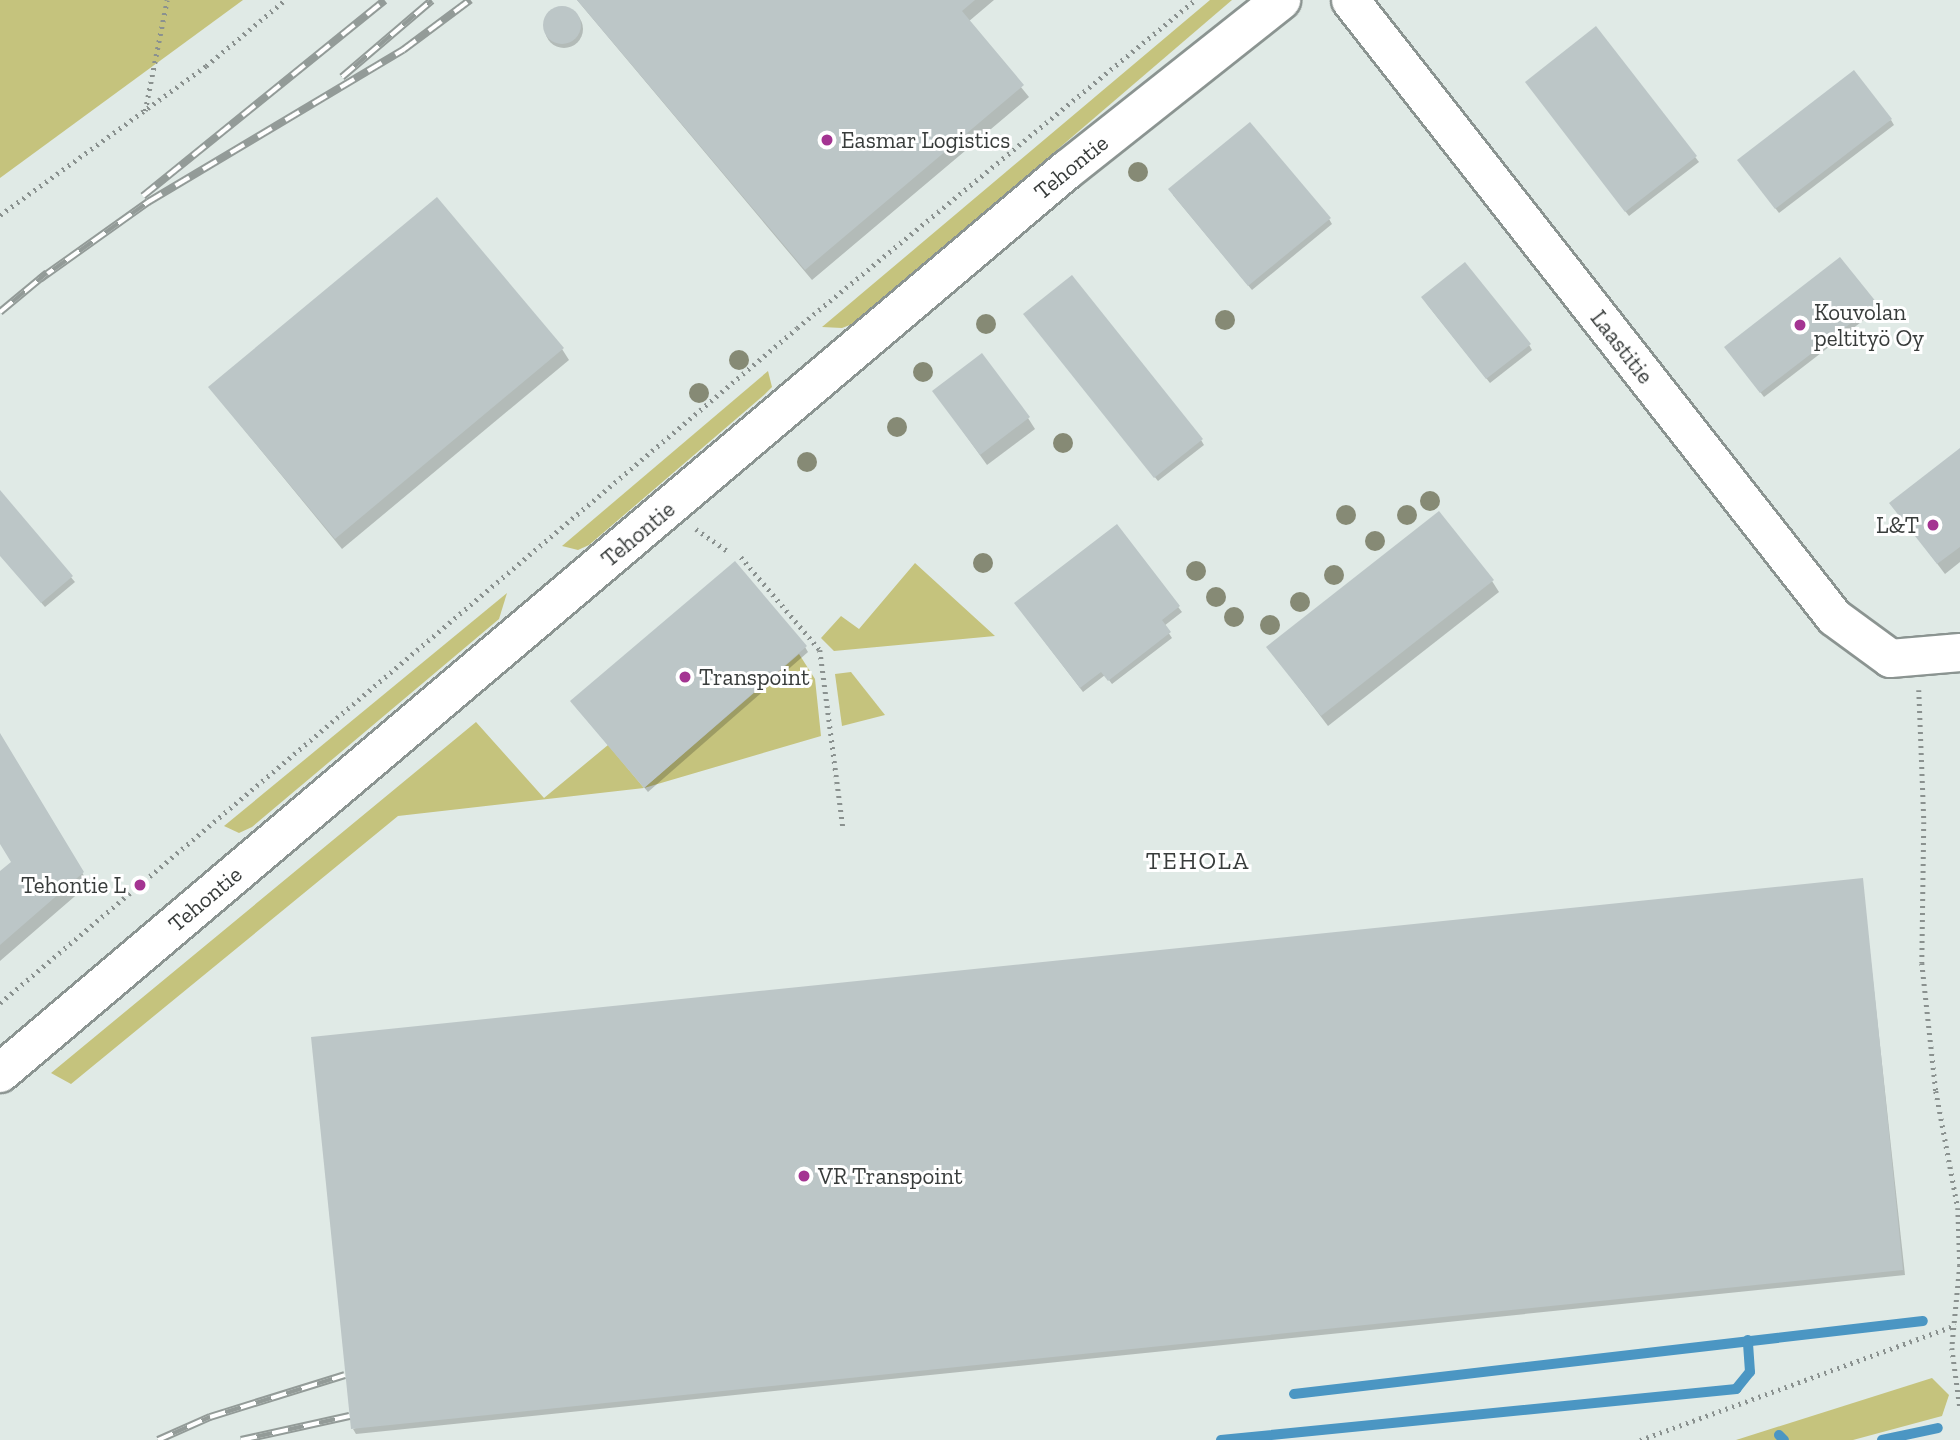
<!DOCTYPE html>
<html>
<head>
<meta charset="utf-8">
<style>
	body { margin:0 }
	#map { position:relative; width:1960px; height:1440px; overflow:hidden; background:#e0eae6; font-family:"Zilla Slab",serif }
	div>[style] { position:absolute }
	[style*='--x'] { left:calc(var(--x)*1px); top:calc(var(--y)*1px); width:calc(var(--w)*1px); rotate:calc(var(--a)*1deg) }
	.green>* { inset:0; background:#c5c37d }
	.shadow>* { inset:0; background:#0003 }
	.round { border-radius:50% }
	.stream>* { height:10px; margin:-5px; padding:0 5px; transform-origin:5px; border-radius:5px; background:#4b96c3 }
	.building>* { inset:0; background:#bcc6c7 }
	.path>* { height:4.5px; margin-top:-2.25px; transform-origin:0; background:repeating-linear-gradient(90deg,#8a918f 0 2px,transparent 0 7px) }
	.roads { filter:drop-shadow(2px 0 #8b9491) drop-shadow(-2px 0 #8b9491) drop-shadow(0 2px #8b9491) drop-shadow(0 -2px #8b9491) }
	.street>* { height:37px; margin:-18.5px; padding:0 18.5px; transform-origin:18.5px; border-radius:18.5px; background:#fff }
	.secondary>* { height:38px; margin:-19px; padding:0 19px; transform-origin:19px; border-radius:19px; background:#fff }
	.rail>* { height:8px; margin-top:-4px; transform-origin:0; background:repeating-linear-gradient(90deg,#fff 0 16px,#939b98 0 32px); box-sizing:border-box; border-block:2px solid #939b98 }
	.trees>* { width:20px; height:20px; margin:-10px; border-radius:50%; background:#868a75 }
	.dots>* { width:19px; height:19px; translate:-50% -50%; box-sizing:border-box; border:4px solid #fff; border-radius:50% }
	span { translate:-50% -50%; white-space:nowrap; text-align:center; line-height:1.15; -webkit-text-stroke:6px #fff; paint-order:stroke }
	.poi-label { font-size:23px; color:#383c3b }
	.left { translate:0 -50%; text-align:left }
	.right { translate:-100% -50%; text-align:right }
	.street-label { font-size:23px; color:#383c3b }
	.neighbourhood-label { font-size:24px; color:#383c3b; letter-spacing:2px }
</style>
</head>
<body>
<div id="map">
	<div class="green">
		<div style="clip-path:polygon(0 0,243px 0,0 178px)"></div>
		<div style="clip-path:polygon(1210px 0,1232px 0,855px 323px,842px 328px,822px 327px)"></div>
		<div style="clip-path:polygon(768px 371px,772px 387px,764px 395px,589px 545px,578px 550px,562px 546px)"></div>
		<div style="clip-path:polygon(915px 563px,995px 636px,834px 651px,821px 638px,841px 616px,859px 629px)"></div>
		<div style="clip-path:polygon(507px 593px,499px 619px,252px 827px,239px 833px,224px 826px)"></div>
		<div style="clip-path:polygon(799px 654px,815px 679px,821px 736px,644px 788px,398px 816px,71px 1084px,51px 1073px,476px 722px,544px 798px,608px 745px,644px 788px)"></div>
		<div style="clip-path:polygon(851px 672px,885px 715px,842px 726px,835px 674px)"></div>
		<div style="clip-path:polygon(1932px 1378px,1949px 1395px,1942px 1416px,1853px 1440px,1736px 1440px)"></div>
	</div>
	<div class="shadow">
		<div style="clip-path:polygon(577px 0,994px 0,968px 22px,1029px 97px,812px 280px)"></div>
		<div class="round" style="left:545px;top:10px;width:38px;height:38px"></div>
		<div style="clip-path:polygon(1596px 29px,1699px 162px,1629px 216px,1530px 87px)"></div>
		<div style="clip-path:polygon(1891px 120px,1894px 125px,1779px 213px,1742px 165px)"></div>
		<div style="clip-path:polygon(1173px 195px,1329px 219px,1332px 224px,1252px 290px)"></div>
		<div style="clip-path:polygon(1426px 303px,1529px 345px,1532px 350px,1490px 383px)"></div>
		<div style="clip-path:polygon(1875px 304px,1878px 309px,1764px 397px,1729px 352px)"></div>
		<div style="clip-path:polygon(1028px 319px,1201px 440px,1204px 445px,1158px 481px)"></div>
		<div style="clip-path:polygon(562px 349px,569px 360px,342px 549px,210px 388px)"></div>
		<div style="clip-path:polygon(934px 391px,1028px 418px,1035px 429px,987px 465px)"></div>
		<div style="clip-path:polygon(1960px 450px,1960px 562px,1945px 574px,1891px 503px)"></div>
		<div style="clip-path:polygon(0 493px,75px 582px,45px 607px,0 555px)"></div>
		<div style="clip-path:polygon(1117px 527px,1182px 612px,1164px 626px,1172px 638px,1112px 684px,1105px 675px,1083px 692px,1019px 608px)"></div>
		<div style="clip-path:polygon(1492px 581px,1499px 592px,1328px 726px,1268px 647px)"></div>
		<div style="clip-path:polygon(805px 647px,808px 652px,648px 792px,575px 706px)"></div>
		<div style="clip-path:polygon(0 737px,89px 884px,0 961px,0 873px,13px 862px,0 841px)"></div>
		<div style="clip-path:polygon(1862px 880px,1905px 1275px,356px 1434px,353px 1429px)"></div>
	</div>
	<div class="stream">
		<div style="--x:1294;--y:1394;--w:633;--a:-6.62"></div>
		<div style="--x:1779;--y:1435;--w:7;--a:45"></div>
		<div style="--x:1221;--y:1440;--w:518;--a:-5.66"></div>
		<div style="--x:1736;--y:1389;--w:22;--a:-51"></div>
		<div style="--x:1750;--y:1372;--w:32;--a:-94"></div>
		<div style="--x:1882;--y:1440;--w:57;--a:-12.1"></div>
	</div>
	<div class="building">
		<div style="clip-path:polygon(577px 0,975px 0,962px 11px,1024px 85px,805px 270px)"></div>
		<div class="round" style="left:543px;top:6px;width:38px;height:38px"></div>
		<div style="clip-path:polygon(1596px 26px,1697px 156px,1625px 212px,1525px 82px)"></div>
		<div style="clip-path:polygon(1854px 70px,1892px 119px,1775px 209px,1737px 160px)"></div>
		<div style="clip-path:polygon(1250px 122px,1331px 218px,1248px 286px,1168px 189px)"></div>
		<div style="clip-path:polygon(437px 197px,564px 348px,335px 539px,208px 387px)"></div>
		<div style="clip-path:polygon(1840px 257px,1877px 303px,1760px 393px,1724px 347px)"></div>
		<div style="clip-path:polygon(1465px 262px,1531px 344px,1486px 379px,1421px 297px)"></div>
		<div style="clip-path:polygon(1072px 275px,1203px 439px,1154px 478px,1023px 314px)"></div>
		<div style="clip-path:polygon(982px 353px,1030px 417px,980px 455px,932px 391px)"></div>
		<div style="clip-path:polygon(1960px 448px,1960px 547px,1937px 564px,1889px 503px)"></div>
		<div style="clip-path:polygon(0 490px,73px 576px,41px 603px,0 556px)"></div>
		<div style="clip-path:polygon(1439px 511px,1494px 580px,1321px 716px,1266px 647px)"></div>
		<div style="clip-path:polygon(1117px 524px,1180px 606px,1162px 620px,1171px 632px,1108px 681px,1101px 672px,1080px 688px,1014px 603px)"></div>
		<div style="clip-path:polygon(735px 561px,807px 646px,644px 788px,570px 701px)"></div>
		<div style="clip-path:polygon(0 733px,84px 872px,0 945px,0 871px,11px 862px,0 844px)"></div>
		<div style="clip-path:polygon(1863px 878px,1903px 1270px,351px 1429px,311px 1037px)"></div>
	</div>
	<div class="path">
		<div style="--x:145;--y:111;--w:113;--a:-78.8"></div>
		<div style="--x:0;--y:215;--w:254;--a:-35.9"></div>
		<div style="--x:206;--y:66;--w:103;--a:-39.9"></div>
		<div style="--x:696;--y:529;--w:40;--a:34.9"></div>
		<div style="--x:741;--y:557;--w:122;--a:49.7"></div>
		<div style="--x:820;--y:650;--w:178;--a:82.6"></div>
		<div style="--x:1919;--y:690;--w:132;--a:87.8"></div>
		<div style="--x:1924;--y:822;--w:141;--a:90.8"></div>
		<div style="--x:1922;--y:963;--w:129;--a:83.8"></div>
		<div style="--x:1936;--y:1091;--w:119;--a:79.4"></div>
		<div style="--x:1958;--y:1208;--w:57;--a:88"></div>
		<div style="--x:1960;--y:1265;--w:83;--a:95.5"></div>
		<div style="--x:1952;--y:1348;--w:60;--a:82.3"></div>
		<div style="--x:0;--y:1003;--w:1044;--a:-40.26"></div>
		<div style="--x:797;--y:328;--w:516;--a:-39.49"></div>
		<div style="--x:1640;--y:1440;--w:336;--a:-20"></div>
	</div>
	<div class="roads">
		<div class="street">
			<div style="--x:1350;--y:0;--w:784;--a:51.89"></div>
			<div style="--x:1834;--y:617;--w:69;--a:36.2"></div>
			<div style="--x:1890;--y:658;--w:70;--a:-4.9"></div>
		</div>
		<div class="secondary">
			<div style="--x:0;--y:1073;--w:1399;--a:-40.25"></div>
			<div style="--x:1068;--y:169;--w:272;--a:-38.4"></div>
		</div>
	</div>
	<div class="rail">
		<div style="--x:342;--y:77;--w:118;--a:-40.5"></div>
		<div style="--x:143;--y:196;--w:311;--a:-39"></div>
		<div style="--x:40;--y:279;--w:133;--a:-35.5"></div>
		<div style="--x:148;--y:202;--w:297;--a:-30.8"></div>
		<div style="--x:403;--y:50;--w:84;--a:-36.7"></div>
		<div style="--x:0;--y:312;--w:61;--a:-39.7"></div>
		<div style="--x:158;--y:1440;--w:57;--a:-23.9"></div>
		<div style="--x:210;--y:1417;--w:141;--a:-17.3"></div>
		<div style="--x:241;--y:1440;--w:111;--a:-12.5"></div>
	</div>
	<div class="trees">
		<div style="left:1138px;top:172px"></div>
		<div style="left:1225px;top:320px"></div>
		<div style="left:986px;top:324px"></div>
		<div style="left:739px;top:360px"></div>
		<div style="left:923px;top:372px"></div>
		<div style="left:699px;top:393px"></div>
		<div style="left:897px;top:427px"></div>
		<div style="left:1063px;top:443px"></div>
		<div style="left:807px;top:462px"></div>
		<div style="left:1430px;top:501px"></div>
		<div style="left:1346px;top:515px"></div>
		<div style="left:1407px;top:515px"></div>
		<div style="left:1375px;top:541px"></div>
		<div style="left:983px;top:563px"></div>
		<div style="left:1196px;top:571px"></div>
		<div style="left:1334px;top:575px"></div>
		<div style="left:1216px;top:597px"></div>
		<div style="left:1300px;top:602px"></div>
		<div style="left:1234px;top:617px"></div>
		<div style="left:1270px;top:625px"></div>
	</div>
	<div class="dots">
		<div style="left:827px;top:140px;background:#a43492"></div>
		<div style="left:1800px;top:325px;background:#a43492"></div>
		<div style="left:1933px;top:525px;background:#a43492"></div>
		<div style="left:685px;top:677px;background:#a43492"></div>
		<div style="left:140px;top:885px;background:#a43492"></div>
		<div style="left:804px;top:1176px;background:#a43492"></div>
	</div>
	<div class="poi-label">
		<span class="left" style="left:841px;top:140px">Easmar Logistics</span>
		<span class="left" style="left:1814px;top:325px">Kouvolan<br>peltityö Oy</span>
		<span class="right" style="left:1919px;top:525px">L&amp;T</span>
		<span class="left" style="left:699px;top:677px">Transpoint</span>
		<span class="right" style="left:126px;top:885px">Tehontie L</span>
		<span class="left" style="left:818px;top:1176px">VR Transpoint</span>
	</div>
	<div class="street-label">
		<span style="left:1071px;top:167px;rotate:-39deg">Tehontie</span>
		<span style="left:1622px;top:347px;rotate:52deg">Laastitie</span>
		<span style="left:638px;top:534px;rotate:-40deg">Tehontie</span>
		<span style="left:205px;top:899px;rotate:-40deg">Tehontie</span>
	</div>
	<div class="neighbourhood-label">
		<span style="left:1198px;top:861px">TEHOLA</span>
	</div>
</div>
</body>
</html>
